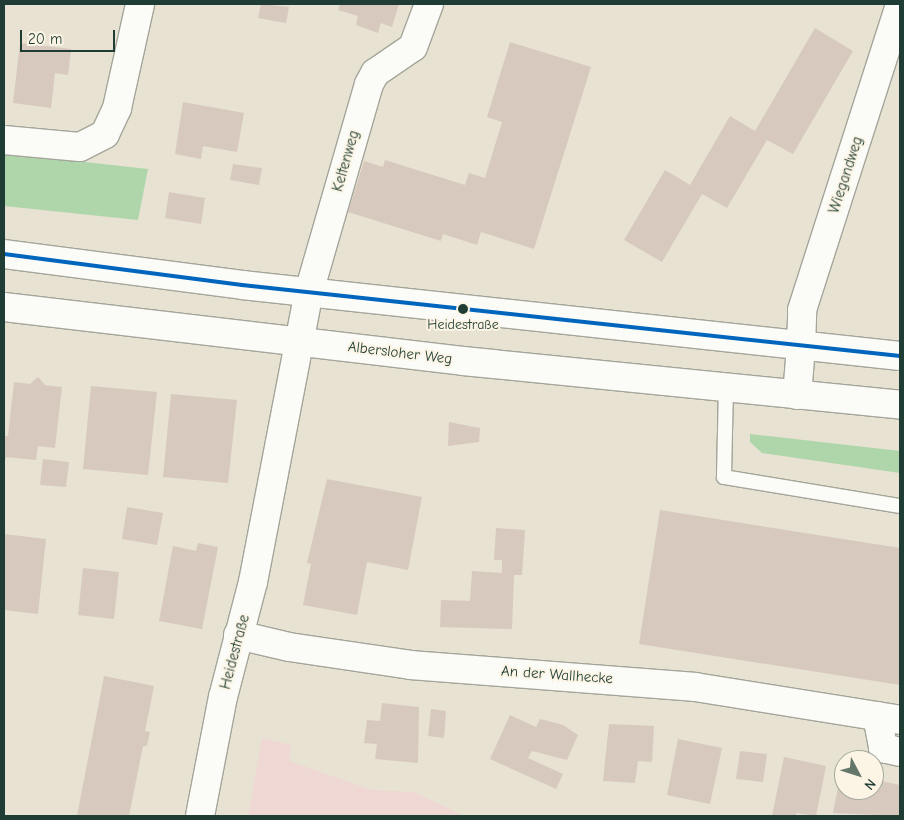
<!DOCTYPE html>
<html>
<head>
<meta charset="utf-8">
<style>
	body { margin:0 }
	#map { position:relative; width:904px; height:820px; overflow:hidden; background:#e7e2d2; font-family:"Comic Neue",sans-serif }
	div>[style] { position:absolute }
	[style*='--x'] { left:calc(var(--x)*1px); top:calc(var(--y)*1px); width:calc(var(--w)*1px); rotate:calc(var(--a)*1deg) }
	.built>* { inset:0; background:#efd8d4 }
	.green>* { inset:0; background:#afd6aa }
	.building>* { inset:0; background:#d8c9bf }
	.roads { filter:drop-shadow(1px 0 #a4a59a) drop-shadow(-1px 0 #a4a59a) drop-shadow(0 1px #a4a59a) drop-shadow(0 -1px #a4a59a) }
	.service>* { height:14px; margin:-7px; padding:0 7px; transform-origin:7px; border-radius:7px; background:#fbfbf8 }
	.minor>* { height:28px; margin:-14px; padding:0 14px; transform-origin:14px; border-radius:14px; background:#fbfbf8 }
	.secondary>* { height:28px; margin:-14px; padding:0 14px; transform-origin:14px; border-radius:14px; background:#fbfbf8 }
	.bus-1>* { height:4px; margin:-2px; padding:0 2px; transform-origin:2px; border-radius:2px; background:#0065bd }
	.dots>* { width:14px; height:14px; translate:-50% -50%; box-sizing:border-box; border:2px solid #fcf5e5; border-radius:50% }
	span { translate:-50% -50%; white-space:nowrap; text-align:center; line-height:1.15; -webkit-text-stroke:4px #fcf5e5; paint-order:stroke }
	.bus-label { font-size:14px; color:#1f3d34 }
	.street-label { font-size:15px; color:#1f3d34 }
	.frame { position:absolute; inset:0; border:5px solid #1f3d34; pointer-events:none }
	.north { position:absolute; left:834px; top:750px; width:50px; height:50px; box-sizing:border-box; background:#fcf5e5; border:1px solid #a4ab9e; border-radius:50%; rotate:130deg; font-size:14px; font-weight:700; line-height:20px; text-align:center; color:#1f3d34 }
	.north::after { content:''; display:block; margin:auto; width:18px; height:22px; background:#65776b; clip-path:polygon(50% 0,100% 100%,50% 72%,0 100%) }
	.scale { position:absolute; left:20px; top:30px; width:95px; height:22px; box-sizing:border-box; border:2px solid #1f3d34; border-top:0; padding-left:6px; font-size:15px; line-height:18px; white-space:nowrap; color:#1f3d34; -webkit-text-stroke:4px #fcf5e5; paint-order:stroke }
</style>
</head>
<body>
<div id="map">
	<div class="built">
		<div style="clip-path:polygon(262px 738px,291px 745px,289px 761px,372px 790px,414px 792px,464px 816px,248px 816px)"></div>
	</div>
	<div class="green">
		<div style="clip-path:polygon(4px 153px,148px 169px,138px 220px,4px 206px)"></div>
		<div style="clip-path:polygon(750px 434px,900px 451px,900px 473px,762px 453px,750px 442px)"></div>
	</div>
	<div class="building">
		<div style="clip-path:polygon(261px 4px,289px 7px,286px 23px,258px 18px)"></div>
		<div style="clip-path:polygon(340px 4px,399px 4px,392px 27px,381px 23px,378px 33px,356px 25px,358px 16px,338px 10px)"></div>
		<div style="clip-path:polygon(815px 28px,853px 51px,793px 154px,767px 140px,727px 208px,702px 194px,662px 262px,624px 240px,665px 170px,690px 185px,730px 116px,755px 131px)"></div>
		<div style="clip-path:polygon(510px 42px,591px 67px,534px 249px,481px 232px,477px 245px,443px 234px,441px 241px,348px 212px,364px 161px,383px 167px,385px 160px,465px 185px,469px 173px,485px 178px,502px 122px,487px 117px)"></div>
		<div style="clip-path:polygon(20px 43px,71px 49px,68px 75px,55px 73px,51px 108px,13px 103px)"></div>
		<div style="clip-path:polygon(183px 102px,244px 113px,237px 152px,203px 146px,201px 159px,175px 154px)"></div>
		<div style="clip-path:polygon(233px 164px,262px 168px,259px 185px,230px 180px)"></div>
		<div style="clip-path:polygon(169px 192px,205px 198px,201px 224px,165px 218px)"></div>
		<div style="clip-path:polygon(38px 377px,45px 385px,62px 387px,55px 448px,38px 446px,36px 460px,6px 457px,4px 465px,4px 436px,8px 436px,14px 382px,30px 384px)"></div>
		<div style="clip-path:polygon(91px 386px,157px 392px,148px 475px,83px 469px)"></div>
		<div style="clip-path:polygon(171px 394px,237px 400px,228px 483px,163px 477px)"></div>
		<div style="clip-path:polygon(449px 422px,480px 428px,479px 442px,448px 446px)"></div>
		<div style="clip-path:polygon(43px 459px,69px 462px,66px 487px,40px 485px)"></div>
		<div style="clip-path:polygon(327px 479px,422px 497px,408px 570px,367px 562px,357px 615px,303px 605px,311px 564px,307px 563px)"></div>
		<div style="clip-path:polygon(127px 507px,163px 513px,157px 545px,122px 539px)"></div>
		<div style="clip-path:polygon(660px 510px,900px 548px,900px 685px,639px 644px)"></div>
		<div style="clip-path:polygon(496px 528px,525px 530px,522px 575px,514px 575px,512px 629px,440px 627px,441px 600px,470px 601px,472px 571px,502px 573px,502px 560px,494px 560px)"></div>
		<div style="clip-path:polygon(4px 534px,46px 539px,38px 614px,4px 610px)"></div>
		<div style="clip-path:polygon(198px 543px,218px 547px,202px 629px,159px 621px,173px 546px,196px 551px)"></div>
		<div style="clip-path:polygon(83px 568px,119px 572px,114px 619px,78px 615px)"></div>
		<div style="clip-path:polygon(104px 676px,154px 686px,145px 731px,150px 732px,147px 746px,143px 746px,129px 816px,77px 816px)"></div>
		<div style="clip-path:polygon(382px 703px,419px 707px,418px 763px,375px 759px,377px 744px,364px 743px,367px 720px,380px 721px)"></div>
		<div style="clip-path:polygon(431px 709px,446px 711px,444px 738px,428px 736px)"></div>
		<div style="clip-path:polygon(510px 715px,536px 727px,540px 719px,563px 725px,578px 735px,567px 760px,532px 751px,528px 758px,563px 774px,556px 789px,490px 759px)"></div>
		<div style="clip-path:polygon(609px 724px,654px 726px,652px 762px,638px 761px,635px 783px,603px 781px)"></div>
		<div style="clip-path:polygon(678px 739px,722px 748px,710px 804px,667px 795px)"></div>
		<div style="clip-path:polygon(740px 751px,767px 754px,763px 782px,736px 779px)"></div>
		<div style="clip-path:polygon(784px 757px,826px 766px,816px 816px,796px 813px,796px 816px,772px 816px)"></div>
		<div style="clip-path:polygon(877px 780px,900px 785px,900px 816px,833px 813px,839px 782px,844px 783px,844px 790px,874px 790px)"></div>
	</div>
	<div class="roads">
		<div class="service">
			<div style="--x:726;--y:387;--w:90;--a:91.3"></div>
			<div style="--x:724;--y:477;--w:178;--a:9.4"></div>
		</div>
		<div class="minor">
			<div style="--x:4;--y:140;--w:76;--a:5.3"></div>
			<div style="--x:80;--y:147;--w:28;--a:-27"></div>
			<div style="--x:105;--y:134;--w:29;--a:-65"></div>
			<div style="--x:117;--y:108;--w:107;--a:-77.5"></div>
			<div style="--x:801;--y:347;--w:37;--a:-88"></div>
			<div style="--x:802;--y:310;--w:320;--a:-72.2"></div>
			<div style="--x:238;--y:635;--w:52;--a:13.2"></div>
			<div style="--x:289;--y:647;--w:123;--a:8.4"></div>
			<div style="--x:411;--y:665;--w:285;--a:4.4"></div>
			<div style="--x:695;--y:687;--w:208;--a:9.1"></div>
			<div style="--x:877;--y:716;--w:33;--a:79"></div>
			<div style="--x:883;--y:748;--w:17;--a:13"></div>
			<div style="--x:200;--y:816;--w:121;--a:-79.1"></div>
			<div style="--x:223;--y:697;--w:119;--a:-75.4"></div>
			<div style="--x:253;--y:582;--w:295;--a:-79.1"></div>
			<div style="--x:309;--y:292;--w:216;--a:-73.9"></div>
			<div style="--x:369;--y:84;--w:13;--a:-61"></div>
			<div style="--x:375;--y:73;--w:46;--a:-34.4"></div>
			<div style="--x:413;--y:47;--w:46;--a:-69.6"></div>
		</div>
		<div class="secondary">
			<div style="--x:4;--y:254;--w:240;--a:7.4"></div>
			<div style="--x:242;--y:285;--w:662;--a:6.16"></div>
			<div style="--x:4;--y:307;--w:462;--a:6.7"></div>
			<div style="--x:463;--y:361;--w:439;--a:5.7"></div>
			<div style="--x:797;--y:395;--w:48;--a:-85.2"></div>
		</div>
	</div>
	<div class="bus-1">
		<div style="--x:4;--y:254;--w:240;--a:7.4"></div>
		<div style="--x:242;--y:285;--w:662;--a:6.16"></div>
	</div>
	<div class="dots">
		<div style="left:463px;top:309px;background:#1f3d34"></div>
	</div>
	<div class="bus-label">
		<span style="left:463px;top:325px">Heidestraße</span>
	</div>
	<div class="street-label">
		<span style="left:346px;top:161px;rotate:-74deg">Keltenweg</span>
		<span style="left:846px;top:175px;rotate:-72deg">Wiegandweg</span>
		<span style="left:400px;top:353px;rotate:7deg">Albersloher Weg</span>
		<span style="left:235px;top:652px;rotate:-75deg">Heidestraße</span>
		<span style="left:557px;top:675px;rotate:4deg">An der Wallhecke</span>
	</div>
	<div class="frame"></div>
	<div class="north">N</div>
	<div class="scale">20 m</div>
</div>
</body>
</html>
